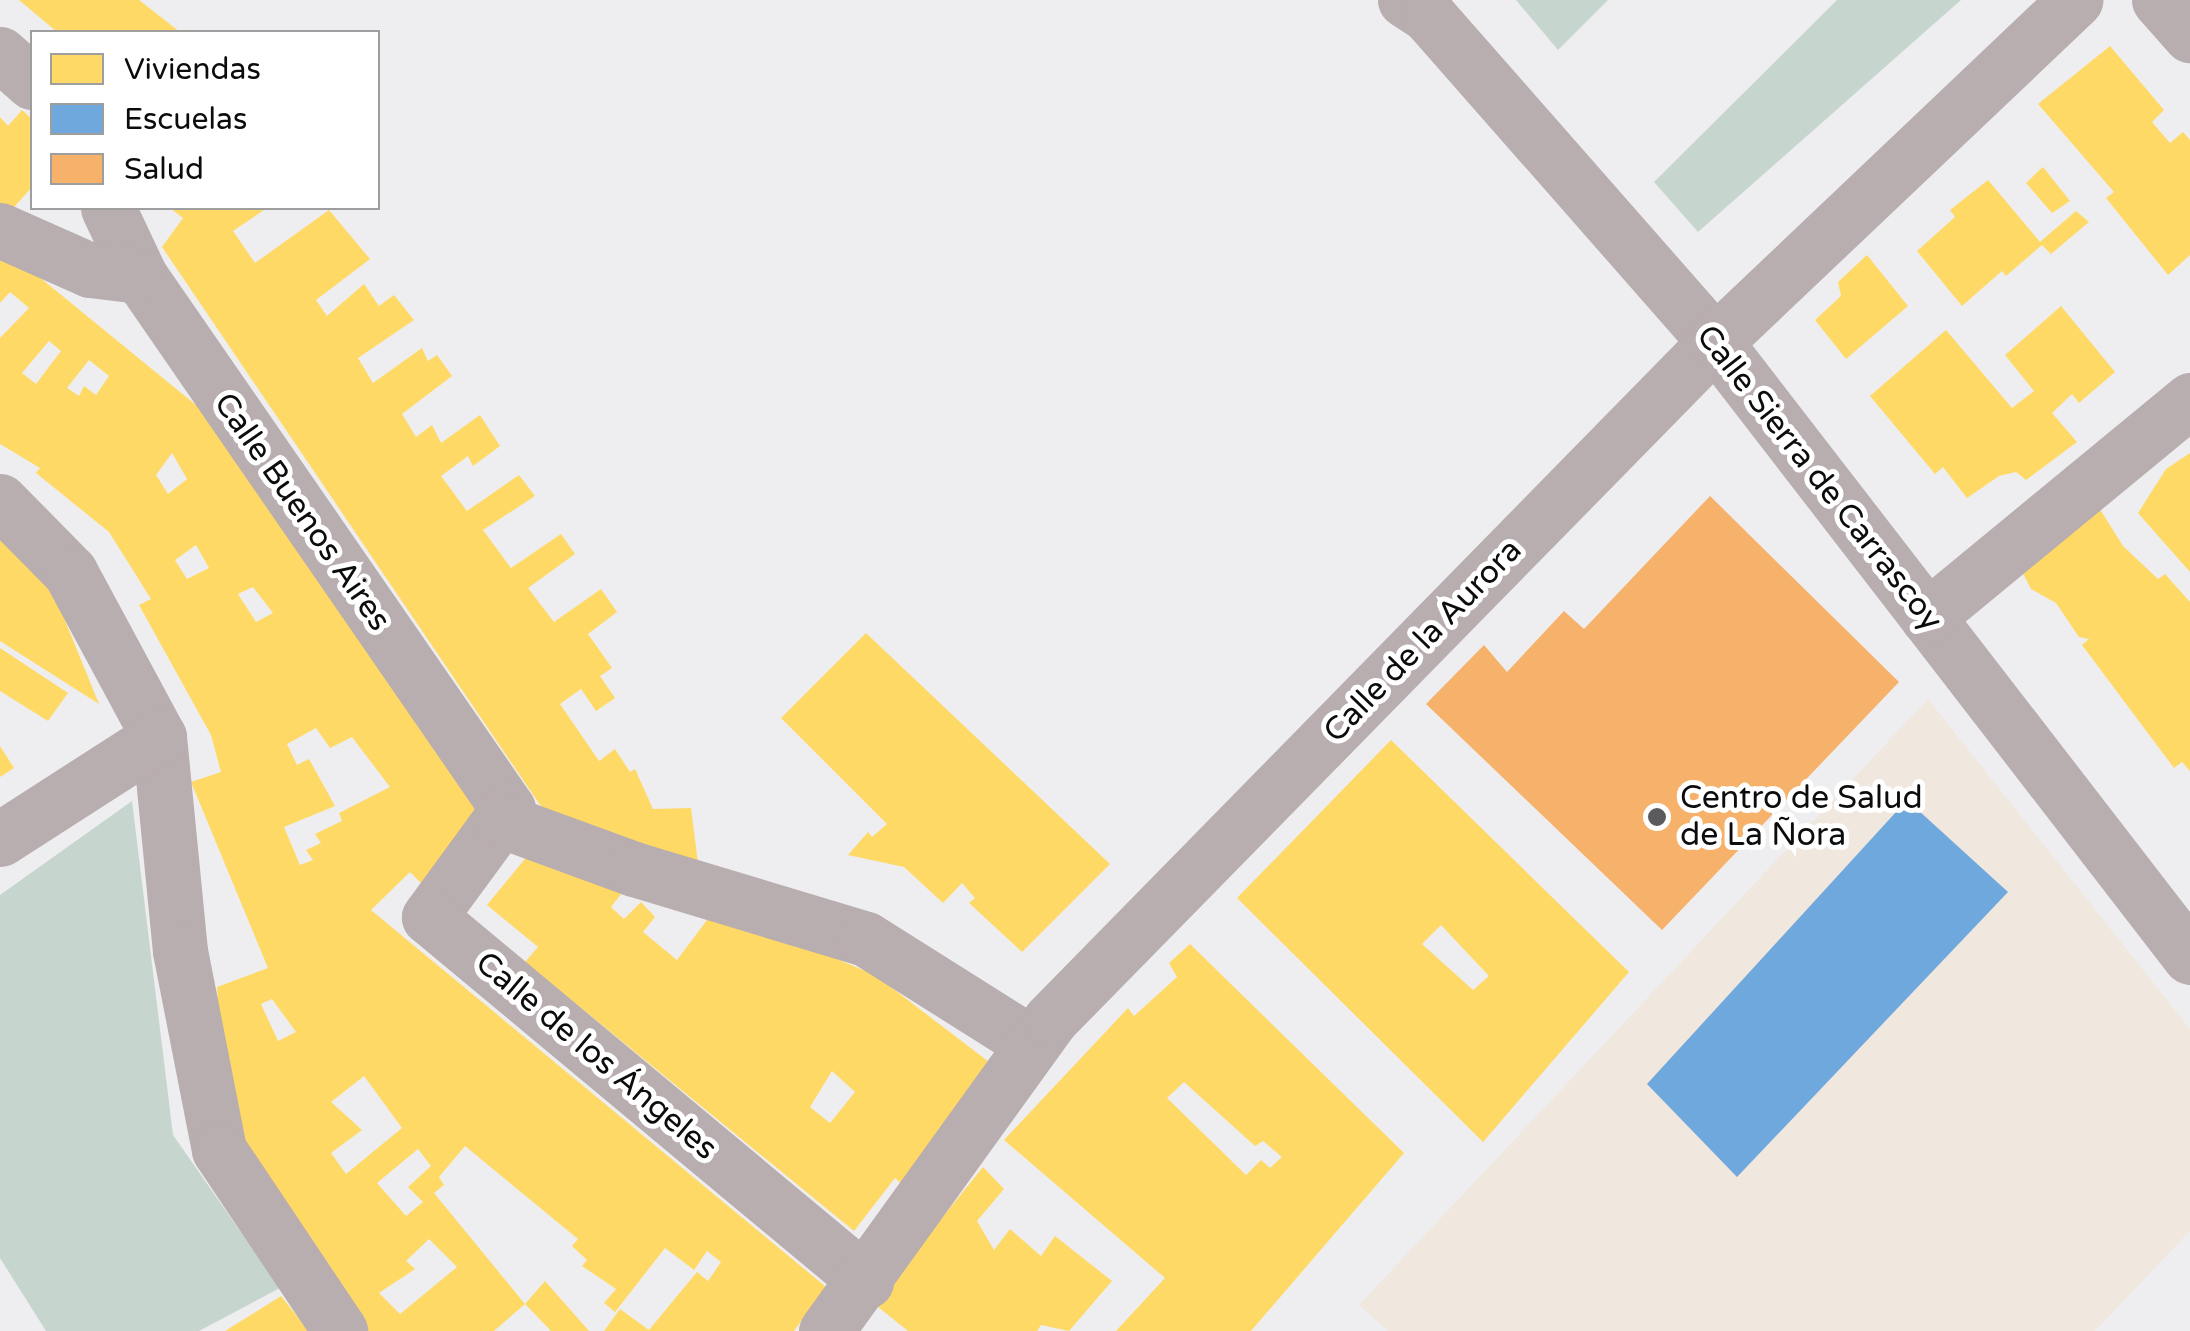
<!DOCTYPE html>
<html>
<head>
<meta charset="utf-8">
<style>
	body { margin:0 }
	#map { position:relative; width:2190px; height:1331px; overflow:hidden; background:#eeeef0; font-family:"Varela Round",sans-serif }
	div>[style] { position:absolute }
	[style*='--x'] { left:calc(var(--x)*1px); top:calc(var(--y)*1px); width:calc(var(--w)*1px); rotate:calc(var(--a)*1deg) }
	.education>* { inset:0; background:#f0e7de }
	.green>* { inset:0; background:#c6d6ce }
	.homes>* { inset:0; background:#ffd966 }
	.schools>* { inset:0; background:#6fa8dc }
	.health>* { inset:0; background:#f6b26b }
	.minor>* { height:55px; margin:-27.5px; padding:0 27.5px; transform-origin:27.5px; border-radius:27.5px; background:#b8adaf }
	.dots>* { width:28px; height:28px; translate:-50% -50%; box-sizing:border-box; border:5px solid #fff; border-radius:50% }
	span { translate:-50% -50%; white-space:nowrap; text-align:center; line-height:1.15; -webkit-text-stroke:10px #fff; paint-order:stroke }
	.street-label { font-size:32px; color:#0c0c0e }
	.poi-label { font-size:32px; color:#0c0c0e }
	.left { translate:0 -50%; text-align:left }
	.legend { position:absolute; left:30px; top:30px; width:350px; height:180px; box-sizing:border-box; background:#fff; border:2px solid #9e9e9f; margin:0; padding:12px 18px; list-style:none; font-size:30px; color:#0c0c0e }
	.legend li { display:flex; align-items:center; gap:20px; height:50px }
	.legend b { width:50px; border:2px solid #9e9e9f }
</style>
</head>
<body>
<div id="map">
	<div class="education">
		<div style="clip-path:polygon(1928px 699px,2190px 1029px,2190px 1231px,2095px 1331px,1388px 1331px,1359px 1305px)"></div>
	</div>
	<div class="green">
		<div style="clip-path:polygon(1516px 0,1608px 0,1558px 50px)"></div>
		<div style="clip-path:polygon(1837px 0,1961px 0,1698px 232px,1654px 182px)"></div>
		<div style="clip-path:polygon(132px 801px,173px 1135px,280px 1288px,199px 1331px,46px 1331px,0 1258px,0 895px)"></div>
	</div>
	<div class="homes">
		<div style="clip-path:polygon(19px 0,139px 0,180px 32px,57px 32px)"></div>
		<div style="clip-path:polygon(2110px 46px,2164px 110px,2152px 122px,2170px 143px,2183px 132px,2190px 140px,2190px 255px,2168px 275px,2106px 198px,2114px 192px,2038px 104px)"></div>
		<div style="clip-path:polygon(22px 110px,32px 119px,32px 187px,0 223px,0 117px,8px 126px)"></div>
		<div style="clip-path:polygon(2043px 167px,2070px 201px,2052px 213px,2026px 183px)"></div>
		<div style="clip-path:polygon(1988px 180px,2040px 242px,2076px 211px,2089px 222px,2051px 254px,2042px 245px,2006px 276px,2002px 271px,1962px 306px,1917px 251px,1955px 217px,1950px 210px)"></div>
		<div style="clip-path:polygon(170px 208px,267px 208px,233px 231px,255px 263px,329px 210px,370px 259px,316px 300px,327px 316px,364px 284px,379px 306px,394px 295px,414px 320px,358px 358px,373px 383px,422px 348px,428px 361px,437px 355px,452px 376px,402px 414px,416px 437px,432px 425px,441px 443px,480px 415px,500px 446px,473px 466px,468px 456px,441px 476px,467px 511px,519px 475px,535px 496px,483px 530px,511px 568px,561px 534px,575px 554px,528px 588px,554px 622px,601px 589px,617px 612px,588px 634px,612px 668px,600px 676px,615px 698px,596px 711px,581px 689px,560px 704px,599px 761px,615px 749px,630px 772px,635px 769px,653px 809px,691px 808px,700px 879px,559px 833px,162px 247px,183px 218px)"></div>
		<div style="clip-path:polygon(evenodd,0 245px,207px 414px,493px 817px,425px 887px,410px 872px,371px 910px,826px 1287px,794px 1331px,604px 1331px,620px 1309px,649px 1330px,697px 1272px,708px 1281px,721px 1262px,707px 1251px,694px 1270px,665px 1248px,615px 1312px,604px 1303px,616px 1289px,582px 1266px,587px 1260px,572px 1246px,578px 1239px,465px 1146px,439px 1177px,444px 1185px,434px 1193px,525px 1304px,494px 1331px,365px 1331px,281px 1226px,295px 1214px,253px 1161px,223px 1082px,217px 987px,268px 968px,191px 782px,221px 772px,211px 735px,139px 605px,151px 599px,109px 532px,36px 473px,40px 468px,0 444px,0 338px,29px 308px,10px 292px,0 303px,0 245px,49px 341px,61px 351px,36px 384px,22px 373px,49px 341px,0 245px,89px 360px,109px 376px,96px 395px,84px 386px,79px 396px,67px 388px,89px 360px,0 245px,172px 453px,187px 479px,168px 494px,156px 475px,172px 453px,0 245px,196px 545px,209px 568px,187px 579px,175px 560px,196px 545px,0 245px,253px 587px,273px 613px,256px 622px,238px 594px,253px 587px,0 245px,316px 728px,330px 748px,352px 737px,390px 787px,339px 813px,342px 821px,315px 834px,321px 843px,306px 850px,313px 860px,300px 865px,284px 827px,335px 806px,309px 759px,297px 765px,287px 744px,316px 728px,0 245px,272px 999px,296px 1032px,278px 1041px,261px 1004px,272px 999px,0 245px,364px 1076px,402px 1128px,346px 1174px,331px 1153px,362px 1130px,331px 1102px,364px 1076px,0 245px,418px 1149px,431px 1166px,408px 1187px,423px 1202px,406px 1216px,377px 1183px,418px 1149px,0 245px,429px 1239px,457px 1267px,400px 1314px,379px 1293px,415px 1269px,406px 1261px,429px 1239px)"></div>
		<div style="clip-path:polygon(1867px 255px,1908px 306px,1846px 359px,1815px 320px,1841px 296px,1838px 282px)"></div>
		<div style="clip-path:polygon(2061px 306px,2115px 372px,2079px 403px,2072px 394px,2052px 413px,2077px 442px,2026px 480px,2016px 472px,1999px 476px,1967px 498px,1943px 467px,1935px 474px,1870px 396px,1946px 330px,2012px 408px,2034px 391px,2005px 355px)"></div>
		<div style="clip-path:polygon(2190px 453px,2190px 572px,2138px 513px,2166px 469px)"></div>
		<div style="clip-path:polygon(2091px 495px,2123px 546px,2158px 579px,2165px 574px,2190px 602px,2190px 771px,2182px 762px,2174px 768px,2082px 645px,2089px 639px,2079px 637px,2056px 603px,2031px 589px,2018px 564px)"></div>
		<div style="clip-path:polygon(0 524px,38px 554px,99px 704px,0 641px)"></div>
		<div style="clip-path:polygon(866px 633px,1110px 864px,1022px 952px,969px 903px,975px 898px,962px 883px,943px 903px,904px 867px,848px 855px,868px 832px,872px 837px,887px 824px,781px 718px)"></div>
		<div style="clip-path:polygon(0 648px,68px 693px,48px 721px,0 691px)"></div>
		<div style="clip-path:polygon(evenodd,1391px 740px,1629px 972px,1483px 1142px,1237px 898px,1391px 740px,1441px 925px,1489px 976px,1473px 990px,1422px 944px,1441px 925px)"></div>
		<div style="clip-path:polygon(0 746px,14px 768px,0 777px)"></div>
		<div style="clip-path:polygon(evenodd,537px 844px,633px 879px,611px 907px,624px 919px,641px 902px,655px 917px,643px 932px,677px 960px,716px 908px,875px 975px,993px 1065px,903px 1185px,895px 1178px,854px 1231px,525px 962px,538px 947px,487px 905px,537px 844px,832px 1071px,855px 1092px,830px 1123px,810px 1107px,832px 1071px)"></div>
		<div style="clip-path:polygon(evenodd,1190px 944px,1404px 1153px,1251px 1331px,1116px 1331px,1165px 1278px,1004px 1140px,1128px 1008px,1134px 1016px,1177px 977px,1169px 963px,1190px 944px,1184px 1082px,1255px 1146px,1263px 1141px,1282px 1157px,1270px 1168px,1261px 1160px,1246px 1175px,1167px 1098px,1184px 1082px)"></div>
		<div style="clip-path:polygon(983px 1167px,1004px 1189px,977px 1221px,994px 1250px,1010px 1229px,1041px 1256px,1055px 1236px,1112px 1281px,1069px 1331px,1041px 1325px,1037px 1331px,908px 1331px,873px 1303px)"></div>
		<div style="clip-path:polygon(545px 1281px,589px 1331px,551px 1331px,525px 1304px)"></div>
		<div style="clip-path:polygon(281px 1296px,309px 1331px,225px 1331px)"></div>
	</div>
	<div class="schools">
		<div style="clip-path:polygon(1907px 800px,2008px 892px,1737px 1177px,1647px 1084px)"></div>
	</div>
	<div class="health">
		<div style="clip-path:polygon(1710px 496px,1899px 682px,1662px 930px,1426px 704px,1484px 645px,1507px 672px,1564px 611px,1584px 629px)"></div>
	</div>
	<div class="minor">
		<div style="--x:1405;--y:0;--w:27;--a:33"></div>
		<div style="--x:1428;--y:15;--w:435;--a:48.7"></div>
		<div style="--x:1715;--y:342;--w:777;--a:52.32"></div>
		<div style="--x:2159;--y:0;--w:47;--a:48.5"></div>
		<div style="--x:0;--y:54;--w:43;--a:41.2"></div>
		<div style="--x:108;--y:208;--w:75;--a:64.8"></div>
		<div style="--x:140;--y:276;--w:648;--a:55.38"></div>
		<div style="--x:508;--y:809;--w:134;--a:126.2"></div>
		<div style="--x:429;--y:917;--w:569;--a:39.79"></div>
		<div style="--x:0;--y:230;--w:98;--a:24"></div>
		<div style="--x:90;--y:270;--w:50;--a:6.8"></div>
		<div style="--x:0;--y:501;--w:100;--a:45.4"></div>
		<div style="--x:70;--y:572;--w:187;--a:61.7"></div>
		<div style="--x:159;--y:737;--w:215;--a:84.4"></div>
		<div style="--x:180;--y:951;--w:203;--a:78.9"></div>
		<div style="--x:219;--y:1150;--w:218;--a:56.2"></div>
		<div style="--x:1927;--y:617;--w:341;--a:-39.5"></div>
		<div style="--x:500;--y:820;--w:143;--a:20.1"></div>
		<div style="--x:634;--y:869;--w:242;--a:16.8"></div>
		<div style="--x:866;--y:939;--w:197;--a:32.2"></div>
		<div style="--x:0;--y:839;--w:189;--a:-32.7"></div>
		<div style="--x:826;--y:1331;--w:383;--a:-54.2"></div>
		<div style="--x:1050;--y:1020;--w:950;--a:-45.55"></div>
		<div style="--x:1715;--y:342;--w:497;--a:-43.5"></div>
	</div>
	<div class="dots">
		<div style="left:1657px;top:817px;background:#5b5b5d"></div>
	</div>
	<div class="street-label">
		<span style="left:1819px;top:478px;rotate:52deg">Calle Sierra de Carrascoy</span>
		<span style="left:302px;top:512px;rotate:55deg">Calle Buenos Aires</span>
		<span style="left:1423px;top:641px;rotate:-46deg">Calle de la Aurora</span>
		<span style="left:596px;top:1056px;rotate:40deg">Calle de los Ángeles</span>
	</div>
	<div class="poi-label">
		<span class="left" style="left:1680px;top:817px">Centro de Salud<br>de La Ñora</span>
	</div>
	<ul class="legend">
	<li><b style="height:28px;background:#ffd966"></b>Viviendas</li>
	<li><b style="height:28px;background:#6fa8dc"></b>Escuelas</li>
	<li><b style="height:28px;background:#f6b26b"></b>Salud</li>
	</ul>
</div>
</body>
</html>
